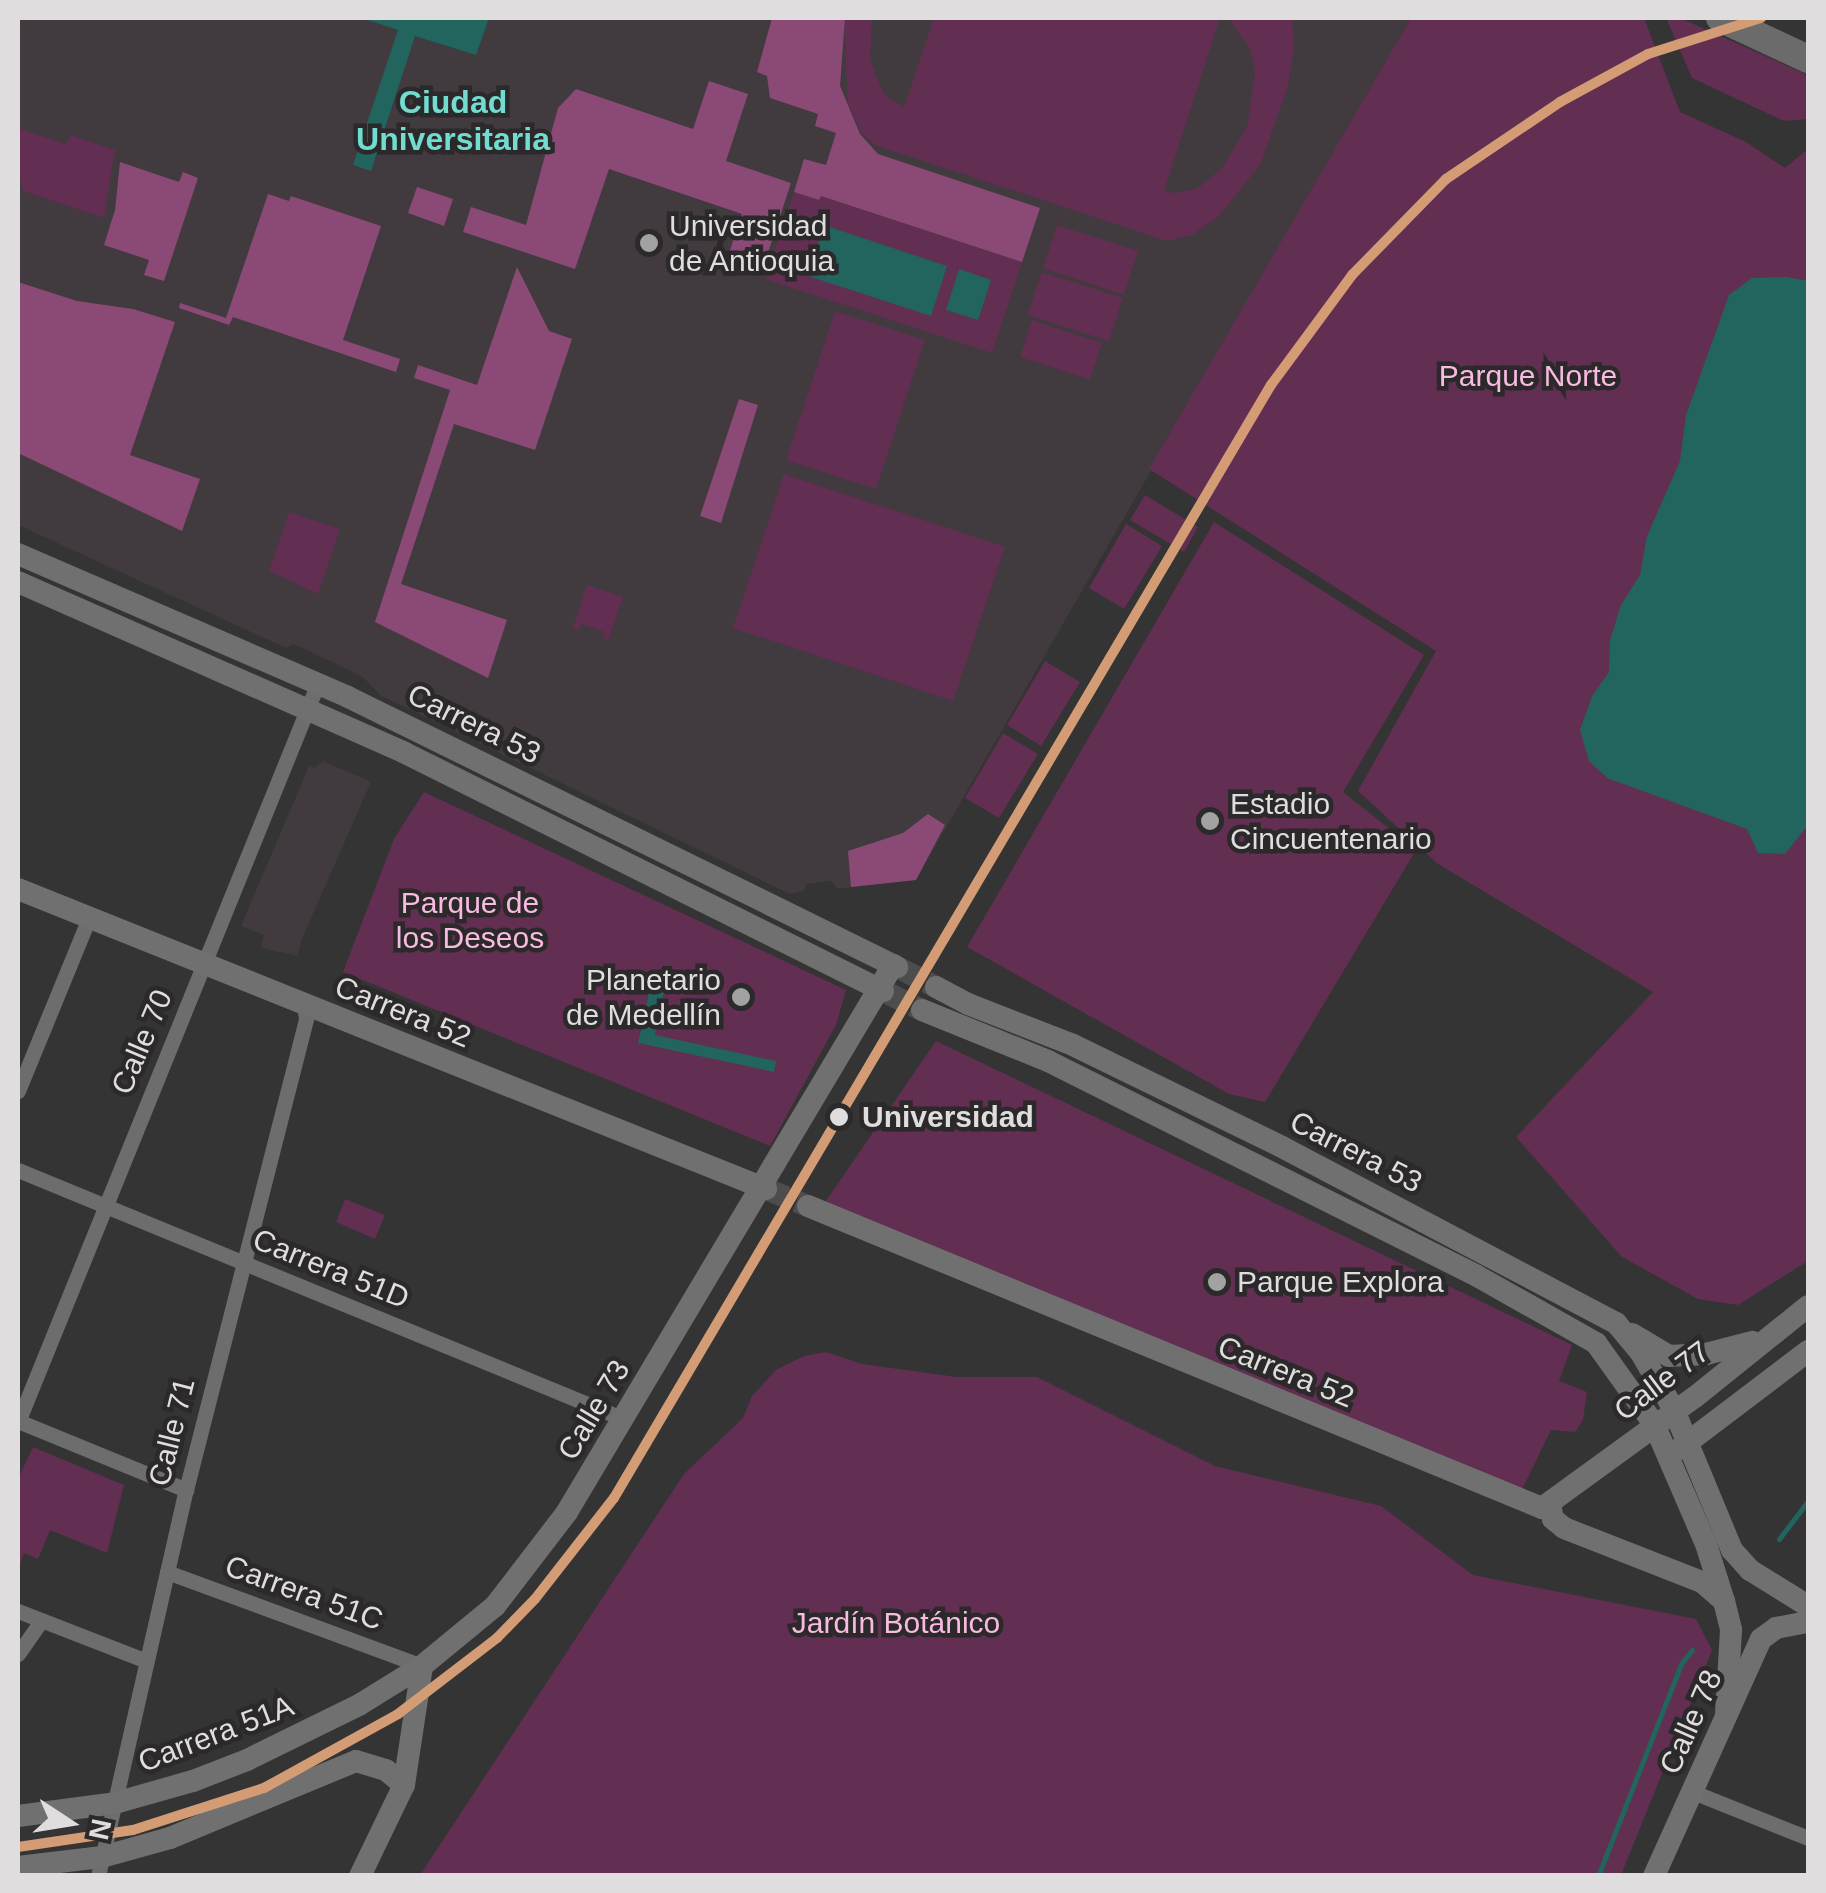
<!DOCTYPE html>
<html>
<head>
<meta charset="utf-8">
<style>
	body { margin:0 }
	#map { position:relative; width:1826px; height:1893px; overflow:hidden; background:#343434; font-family:Helvetica,sans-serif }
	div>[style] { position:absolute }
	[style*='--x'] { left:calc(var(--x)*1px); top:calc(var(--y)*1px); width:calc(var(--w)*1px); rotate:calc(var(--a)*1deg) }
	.built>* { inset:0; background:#413a3e }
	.green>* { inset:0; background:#622e52 }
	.forest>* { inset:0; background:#8b4a76 }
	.water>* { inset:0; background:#22645e }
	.stream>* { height:5px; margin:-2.5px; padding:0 2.5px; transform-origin:2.5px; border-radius:2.5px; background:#22645e }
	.secondary-tunnel>* { height:22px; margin-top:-11px; transform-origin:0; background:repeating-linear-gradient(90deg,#4e4d4e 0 22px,transparent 0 33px) }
	.street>* { height:15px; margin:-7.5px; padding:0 7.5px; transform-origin:7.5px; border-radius:7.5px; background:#6e6d6d }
	.secondary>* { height:22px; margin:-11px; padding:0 11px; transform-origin:11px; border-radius:11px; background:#707070 }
	.highway>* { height:28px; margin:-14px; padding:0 14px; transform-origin:14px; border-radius:14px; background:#6b6b6b }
	.metro-1>* { height:10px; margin:-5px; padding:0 5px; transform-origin:5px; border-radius:5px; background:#d39c74 }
	.dots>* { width:28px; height:28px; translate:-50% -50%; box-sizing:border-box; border:5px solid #2b292a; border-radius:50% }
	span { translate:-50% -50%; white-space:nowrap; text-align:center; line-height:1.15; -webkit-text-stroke:9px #2b292a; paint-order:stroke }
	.poi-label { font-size:30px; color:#dfddde }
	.left { translate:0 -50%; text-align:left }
	.right { translate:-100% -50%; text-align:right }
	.park-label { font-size:30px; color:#f9bae2 }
	.street-label { font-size:30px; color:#dfddde }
	.stop-label { font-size:30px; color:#dfddde; font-weight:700 }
	.neighbourhood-label { font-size:32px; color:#72dcd0; font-weight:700 }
	.frame { position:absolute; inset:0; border:20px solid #dfddde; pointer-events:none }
	.north { position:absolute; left:20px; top:1773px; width:100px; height:100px; -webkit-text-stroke:8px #2b292a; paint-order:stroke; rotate:102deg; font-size:28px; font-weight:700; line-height:40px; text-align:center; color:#dfddde }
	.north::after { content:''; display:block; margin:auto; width:35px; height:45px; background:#dfddde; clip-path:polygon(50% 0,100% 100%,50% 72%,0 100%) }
</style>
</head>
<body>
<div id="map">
	<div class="built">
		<div style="clip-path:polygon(18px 18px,1411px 18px,916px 880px,838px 889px,831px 881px,806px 884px,804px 891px,790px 894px,380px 695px,363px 677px,305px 649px,293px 644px,286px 648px,18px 525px)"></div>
		<div style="clip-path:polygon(323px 761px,371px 782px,301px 941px,298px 956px,261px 948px,264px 935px,241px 926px,309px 766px,314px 768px)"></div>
	</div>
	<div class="green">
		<div style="clip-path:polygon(844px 18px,872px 18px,870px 58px,877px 78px,884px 94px,904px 108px,934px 18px,1220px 18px,1164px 191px,1176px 193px,1198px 188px,1221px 169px,1247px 127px,1255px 73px,1250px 48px,1228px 18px,1292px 18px,1294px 48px,1287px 89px,1260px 165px,1219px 216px,1192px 235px,1167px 241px,875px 145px,861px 132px,848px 104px)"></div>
		<div style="clip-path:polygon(1411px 18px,1644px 18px,1680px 112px,1746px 142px,1785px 168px,1808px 149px,1808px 1261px,1738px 1305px,1698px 1299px,1622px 1257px,1516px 1137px,1653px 992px,1438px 864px,1358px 791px,1436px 651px,1149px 469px)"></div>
		<div style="clip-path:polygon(1666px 18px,1680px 18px,1808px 75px,1808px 119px,1784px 121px,1692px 78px)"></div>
		<div style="clip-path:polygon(18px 128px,66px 144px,70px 135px,115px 150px,104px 218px,23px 191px,18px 170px)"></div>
		<div style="clip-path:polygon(794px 192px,818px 200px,820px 196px,1022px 262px,992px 353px,765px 279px)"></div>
		<div style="clip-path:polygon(1057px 225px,1138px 251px,1124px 295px,1043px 268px)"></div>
		<div style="clip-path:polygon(1042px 272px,1123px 298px,1109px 341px,1027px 315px)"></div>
		<div style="clip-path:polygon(835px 311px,925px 340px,876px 489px,786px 460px)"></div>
		<div style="clip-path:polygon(1032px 320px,1102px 343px,1090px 380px,1020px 357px)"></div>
		<div style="clip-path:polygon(784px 474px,1005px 547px,953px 701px,733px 628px)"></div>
		<div style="clip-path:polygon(1145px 495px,1198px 527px,1184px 552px,1130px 520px)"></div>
		<div style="clip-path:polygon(289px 512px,340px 529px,318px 594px,269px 571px)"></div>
		<div style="clip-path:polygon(1214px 522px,1424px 655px,1343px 792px,1416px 850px,1265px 1102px,1229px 1094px,967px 947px)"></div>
		<div style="clip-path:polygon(1126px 524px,1162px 546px,1124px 609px,1089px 588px)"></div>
		<div style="clip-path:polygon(587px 585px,623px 597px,608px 641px,603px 639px,605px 632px,581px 624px,578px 630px,573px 628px)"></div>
		<div style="clip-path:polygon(1045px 661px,1080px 682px,1041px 746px,1007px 725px)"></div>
		<div style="clip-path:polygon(1003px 733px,1038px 754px,999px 818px,965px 798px)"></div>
		<div style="clip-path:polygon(424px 792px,846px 990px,836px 1025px,770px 1146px,343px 972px,394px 839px)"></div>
		<div style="clip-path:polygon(936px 1041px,1572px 1345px,1559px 1381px,1587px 1392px,1583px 1420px,1575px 1432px,1551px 1430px,1517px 1500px,819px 1211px)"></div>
		<div style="clip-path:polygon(345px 1199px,385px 1215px,375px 1239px,336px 1222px)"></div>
		<div style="clip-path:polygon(826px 1352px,862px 1364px,957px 1377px,1037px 1377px,1215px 1466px,1381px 1506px,1473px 1575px,1696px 1619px,1712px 1650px,1621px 1875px,420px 1875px,684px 1474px,743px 1418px,752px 1396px,776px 1370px,804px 1356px)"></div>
		<div style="clip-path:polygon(33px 1447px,124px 1485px,107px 1553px,50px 1530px,38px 1559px,24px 1553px,18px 1569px,18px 1479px)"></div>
	</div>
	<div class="forest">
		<div style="clip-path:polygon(772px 18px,845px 18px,840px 86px,860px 134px,878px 154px,1040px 208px,1022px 262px,821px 196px,819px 200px,794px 192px,804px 159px,826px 165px,836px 133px,815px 126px,818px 114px,770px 98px,767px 76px,757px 72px)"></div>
		<div style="clip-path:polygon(709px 81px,748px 94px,726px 161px,791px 183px,762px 271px,727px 259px,742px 214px,609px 169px,575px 269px,463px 232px,471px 207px,526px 225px,558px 108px,576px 89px,693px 129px)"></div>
		<div style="clip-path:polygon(120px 162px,179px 182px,183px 172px,198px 178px,164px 281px,144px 275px,149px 260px,104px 245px,115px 210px)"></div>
		<div style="clip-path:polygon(417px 187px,453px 199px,444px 226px,408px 213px)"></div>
		<div style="clip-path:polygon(268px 194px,289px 201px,291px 196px,381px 226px,343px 340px,400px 359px,396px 372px,233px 317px,229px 325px,179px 308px,180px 303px,226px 318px)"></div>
		<div style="clip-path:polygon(517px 267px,549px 331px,572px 339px,535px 450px,454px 424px,401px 584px,507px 620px,488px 678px,375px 622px,450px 390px,414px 378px,418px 365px,477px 385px)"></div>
		<div style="clip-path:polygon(18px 282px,77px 301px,133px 309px,175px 322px,130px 455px,200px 479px,182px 531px,18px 453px)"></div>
		<div style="clip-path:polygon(739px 399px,758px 405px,721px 523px,700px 516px)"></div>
		<div style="clip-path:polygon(928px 814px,945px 825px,916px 880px,851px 887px,848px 851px,903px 833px)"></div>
	</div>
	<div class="water">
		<div style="clip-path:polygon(362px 18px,489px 18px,476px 55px,415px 36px,371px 171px,353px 165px,398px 30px)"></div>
		<div style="clip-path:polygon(824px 225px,947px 266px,931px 316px,808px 276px)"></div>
		<div style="clip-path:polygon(959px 269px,991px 280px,978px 320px,946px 310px)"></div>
		<div style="clip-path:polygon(1786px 277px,1808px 281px,1808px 825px,1785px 854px,1758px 853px,1747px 829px,1607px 778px,1589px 761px,1580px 730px,1592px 696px,1609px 672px,1610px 640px,1621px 605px,1640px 575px,1647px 536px,1680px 461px,1686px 415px,1729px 295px,1752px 278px)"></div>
		<div style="clip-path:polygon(654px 970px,668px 973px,655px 1035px,776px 1061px,774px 1072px,638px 1043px)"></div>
	</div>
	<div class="stream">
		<div style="--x:1779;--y:1539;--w:48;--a:-52.7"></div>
		<div style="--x:1598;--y:1876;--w:228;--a:-68.6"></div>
		<div style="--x:1681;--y:1664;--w:18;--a:-52"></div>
	</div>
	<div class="secondary-tunnel">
		<div style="--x:897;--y:967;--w:44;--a:27.1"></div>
		<div style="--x:883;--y:991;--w:43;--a:26"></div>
		<div style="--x:766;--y:1189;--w:45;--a:22"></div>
	</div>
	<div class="street">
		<div style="--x:18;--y:1091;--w:187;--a:-67.7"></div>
		<div style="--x:18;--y:1170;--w:655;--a:22.34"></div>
		<div style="--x:18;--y:1421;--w:182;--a:22.3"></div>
		<div style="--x:18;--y:1422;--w:798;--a:-67.91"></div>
		<div style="--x:167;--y:1572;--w:272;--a:20.2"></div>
		<div style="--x:18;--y:1611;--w:138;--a:21.2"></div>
		<div style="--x:18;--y:1654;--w:40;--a:-55.1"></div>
		<div style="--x:1693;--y:1792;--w:124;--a:21.8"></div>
		<div style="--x:98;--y:1876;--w:396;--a:-77.2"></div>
		<div style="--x:186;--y:1490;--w:486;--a:-75.7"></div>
		<div style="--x:306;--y:1019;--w:15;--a:-98"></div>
	</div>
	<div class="secondary">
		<div style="--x:18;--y:554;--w:360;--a:23.4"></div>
		<div style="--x:348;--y:697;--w:612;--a:26.19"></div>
		<div style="--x:18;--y:582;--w:423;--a:23.8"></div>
		<div style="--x:405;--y:753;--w:534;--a:26.47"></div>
		<div style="--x:18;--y:889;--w:806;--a:21.85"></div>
		<div style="--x:936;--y:987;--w:36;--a:28"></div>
		<div style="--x:968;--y:1004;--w:113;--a:21.3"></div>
		<div style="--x:1073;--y:1045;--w:233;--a:26"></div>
		<div style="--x:1282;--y:1147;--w:378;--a:27.8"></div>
		<div style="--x:1616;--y:1323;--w:39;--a:50"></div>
		<div style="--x:1641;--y:1353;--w:66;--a:59.9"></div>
		<div style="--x:1674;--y:1410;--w:152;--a:67.5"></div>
		<div style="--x:1732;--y:1550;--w:27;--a:48"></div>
		<div style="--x:1750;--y:1570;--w:68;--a:31.8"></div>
		<div style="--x:922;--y:1010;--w:136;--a:22"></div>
		<div style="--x:1048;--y:1061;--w:480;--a:26.6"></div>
		<div style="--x:1477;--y:1276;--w:137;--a:29.4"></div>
		<div style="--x:1596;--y:1343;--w:100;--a:54.4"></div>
		<div style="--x:1654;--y:1424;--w:131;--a:66.6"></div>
		<div style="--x:1706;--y:1544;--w:60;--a:72.5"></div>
		<div style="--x:808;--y:1206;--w:794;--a:22.36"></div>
		<div style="--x:1542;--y:1508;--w:189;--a:-36"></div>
		<div style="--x:1695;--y:1397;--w:145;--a:-38.8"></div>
		<div style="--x:1632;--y:1334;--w:43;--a:30.7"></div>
		<div style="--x:1669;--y:1356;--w:37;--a:-3"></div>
		<div style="--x:1706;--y:1354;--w:48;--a:-14.6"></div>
		<div style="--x:1679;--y:1449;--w:162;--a:-37.2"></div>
		<div style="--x:1550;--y:1504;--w:15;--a:79"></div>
		<div style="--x:1553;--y:1519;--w:14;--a:39"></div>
		<div style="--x:1564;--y:1528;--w:148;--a:21.4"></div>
		<div style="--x:1702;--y:1582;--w:29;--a:41"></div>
		<div style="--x:1724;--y:1601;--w:30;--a:76"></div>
		<div style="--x:1731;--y:1630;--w:84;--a:93.4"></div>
		<div style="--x:18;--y:1816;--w:98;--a:-7.6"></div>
		<div style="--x:115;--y:1803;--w:81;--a:-15.8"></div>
		<div style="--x:193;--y:1781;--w:58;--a:-21.3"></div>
		<div style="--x:247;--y:1760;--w:125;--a:-26.2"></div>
		<div style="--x:359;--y:1705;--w:74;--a:-31.8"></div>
		<div style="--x:422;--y:1666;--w:94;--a:-39.4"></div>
		<div style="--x:495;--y:1606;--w:118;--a:-52.5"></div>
		<div style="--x:567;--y:1512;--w:637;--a:-59.21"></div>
		<div style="--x:18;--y:1867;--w:85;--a:-6.8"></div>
		<div style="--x:102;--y:1857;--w:71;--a:-15.6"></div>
		<div style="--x:170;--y:1838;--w:201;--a:-22.5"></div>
		<div style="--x:356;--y:1761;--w:31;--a:17"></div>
		<div style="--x:386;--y:1770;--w:23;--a:40"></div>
		<div style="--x:360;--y:1876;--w:101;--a:-64.2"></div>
		<div style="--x:404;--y:1785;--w:120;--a:-81.4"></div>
		<div style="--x:1654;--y:1876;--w:260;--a:-65.7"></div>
		<div style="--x:1761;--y:1639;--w:19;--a:-36"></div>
		<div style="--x:1776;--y:1628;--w:33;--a:-11"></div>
	</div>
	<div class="highway">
		<div style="--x:1720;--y:18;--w:97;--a:25"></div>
	</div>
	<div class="metro-1">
		<div style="--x:18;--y:1847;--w:116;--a:-8.4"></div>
		<div style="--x:133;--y:1830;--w:138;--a:-17.8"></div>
		<div style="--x:264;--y:1788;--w:153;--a:-28.9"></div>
		<div style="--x:398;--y:1714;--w:125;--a:-37.5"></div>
		<div style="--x:497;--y:1638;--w:54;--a:-45.7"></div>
		<div style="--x:535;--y:1599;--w:128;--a:-52"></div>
		<div style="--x:614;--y:1498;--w:1292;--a:-59.45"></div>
		<div style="--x:1271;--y:385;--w:137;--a:-53.6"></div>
		<div style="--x:1352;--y:275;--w:134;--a:-45.6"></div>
		<div style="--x:1446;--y:179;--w:138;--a:-34"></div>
		<div style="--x:1560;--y:102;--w:100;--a:-28.6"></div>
		<div style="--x:1648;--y:54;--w:119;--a:-17.7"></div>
	</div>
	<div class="dots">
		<div style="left:649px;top:243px;background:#a3a2a2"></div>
		<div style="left:1210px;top:821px;background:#a3a2a2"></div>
		<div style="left:741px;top:997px;background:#a3a2a2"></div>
		<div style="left:839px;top:1117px;background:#dfddde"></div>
		<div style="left:1217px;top:1282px;background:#a3a2a2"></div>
	</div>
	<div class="poi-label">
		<span class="left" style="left:669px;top:243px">Universidad<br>de Antioquia</span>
		<span class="left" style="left:1230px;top:821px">Estadio<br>Cincuentenario</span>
		<span class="right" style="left:721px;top:997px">Planetario<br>de Medellín</span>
		<span class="left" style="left:1237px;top:1282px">Parque Explora</span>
	</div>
	<div class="park-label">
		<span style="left:1528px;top:376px">Parque Norte</span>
		<span style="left:470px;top:920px">Parque de<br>los Deseos</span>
		<span style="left:896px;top:1623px">Jardín Botánico</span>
	</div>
	<div class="street-label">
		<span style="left:474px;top:724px;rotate:26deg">Carrera 53</span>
		<span style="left:403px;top:1012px;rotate:22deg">Carrera 52</span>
		<span style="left:142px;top:1042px;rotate:-67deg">Calle 70</span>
		<span style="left:1356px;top:1152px;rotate:27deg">Carrera 53</span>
		<span style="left:331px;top:1269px;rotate:22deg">Carrera 51D</span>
		<span style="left:1286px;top:1372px;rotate:22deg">Carrera 52</span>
		<span style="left:1662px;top:1381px;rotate:-37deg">Calle 77</span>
		<span style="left:594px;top:1410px;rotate:-59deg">Calle 73</span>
		<span style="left:172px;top:1432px;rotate:-76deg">Calle 71</span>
		<span style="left:304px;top:1593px;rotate:20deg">Carrera 51C</span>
		<span style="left:1691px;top:1722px;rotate:-66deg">Calle 78</span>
		<span style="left:216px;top:1734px;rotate:-21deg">Carrera 51A</span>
	</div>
	<div class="stop-label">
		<span class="left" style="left:862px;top:1117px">Universidad</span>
	</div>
	<div class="neighbourhood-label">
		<span style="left:453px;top:121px">Ciudad<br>Universitaria</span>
	</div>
	<div class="frame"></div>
	<div class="north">N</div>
</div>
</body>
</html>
